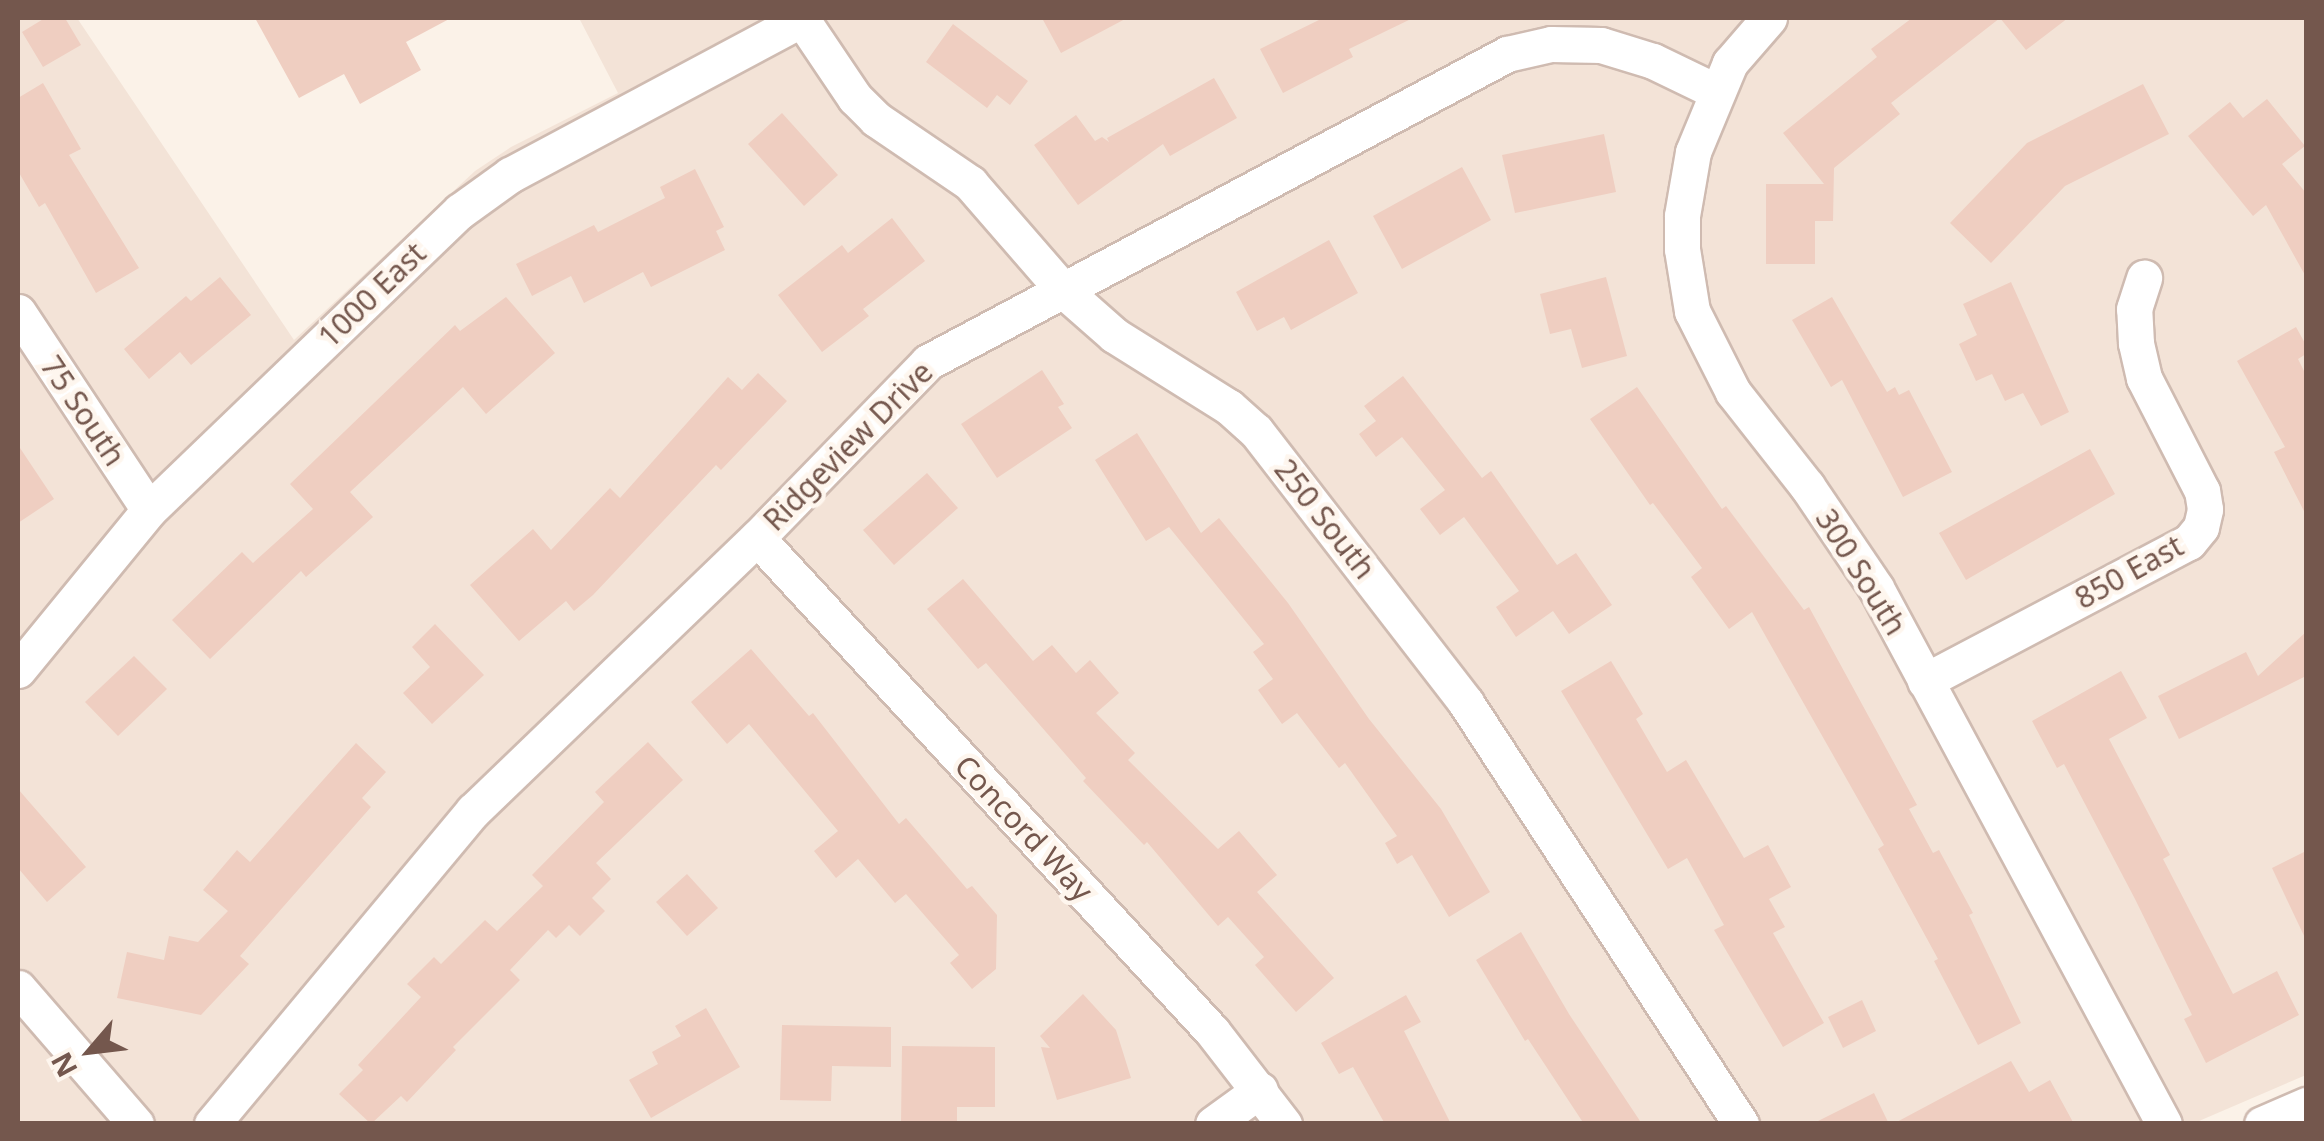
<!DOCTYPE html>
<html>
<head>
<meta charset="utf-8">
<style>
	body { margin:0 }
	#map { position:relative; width:2324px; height:1141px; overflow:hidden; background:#fbf2e8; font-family:"Noto Sans",sans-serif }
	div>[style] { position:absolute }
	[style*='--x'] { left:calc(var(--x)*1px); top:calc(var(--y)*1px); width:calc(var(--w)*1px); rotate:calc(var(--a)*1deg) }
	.residential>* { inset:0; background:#f3e3d7 }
	.building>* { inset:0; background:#efcec1 }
	.roads { filter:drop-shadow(2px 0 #cfbbb1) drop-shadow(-2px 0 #cfbbb1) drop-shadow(0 2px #cfbbb1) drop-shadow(0 -2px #cfbbb1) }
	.minor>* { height:35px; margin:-17.5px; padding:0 17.5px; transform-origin:17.5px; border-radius:17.5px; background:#fff }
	span { translate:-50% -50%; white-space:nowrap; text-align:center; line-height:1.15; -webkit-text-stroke:9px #fef6ee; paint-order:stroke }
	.street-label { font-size:30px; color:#74574d }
	.frame { position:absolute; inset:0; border:20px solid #74574d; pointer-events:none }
	.north { position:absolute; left:40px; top:1001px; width:100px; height:100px; -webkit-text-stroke:8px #fef6ee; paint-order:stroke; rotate:242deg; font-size:28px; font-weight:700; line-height:40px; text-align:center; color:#74574d }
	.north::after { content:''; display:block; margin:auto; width:35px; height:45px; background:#74574d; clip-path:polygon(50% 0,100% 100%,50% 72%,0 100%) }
</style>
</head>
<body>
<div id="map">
	<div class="residential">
		<div style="clip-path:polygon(18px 18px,77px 18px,294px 340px,475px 171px,511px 147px,618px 93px,579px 18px,2306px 18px,2306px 1075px,2192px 1124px,18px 1123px)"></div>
	</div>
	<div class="building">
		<div style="clip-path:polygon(45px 18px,65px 18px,81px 45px,43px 67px,22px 32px)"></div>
		<div style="clip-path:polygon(255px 18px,451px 18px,406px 42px,421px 70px,360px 104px,344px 74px,299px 98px)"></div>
		<div style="clip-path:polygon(1042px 18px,1127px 18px,1061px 53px)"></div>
		<div style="clip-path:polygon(1323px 18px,1413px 18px,1349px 49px,1353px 57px,1283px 93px,1260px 49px)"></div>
		<div style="clip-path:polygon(1912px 18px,2068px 18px,2026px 50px,2000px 18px,1891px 103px,1900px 114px,1834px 168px,1833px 221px,1815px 221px,1815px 264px,1766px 264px,1766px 184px,1824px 184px,1783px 133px,1877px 57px,1871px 49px)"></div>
		<div style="clip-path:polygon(953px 24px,1028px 81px,1010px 105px,997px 95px,987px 108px,926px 62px)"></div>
		<div style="clip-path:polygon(1214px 78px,1237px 118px,1170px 156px,1163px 144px,1078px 205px,1034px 145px,1076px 115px,1095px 141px,1102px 137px,1109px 142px,1107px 138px)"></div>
		<div style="clip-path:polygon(43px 83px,81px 149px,69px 155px,139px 268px,96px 293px,45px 203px,39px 207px,18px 171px,18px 98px)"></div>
		<div style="clip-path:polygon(2143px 84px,2169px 134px,2065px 186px,1991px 263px,1950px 223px,2027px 143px)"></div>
		<div style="clip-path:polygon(2267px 99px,2305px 146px,2282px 164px,2306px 193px,2306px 277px,2266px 205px,2253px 216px,2188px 136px,2230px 102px,2243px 118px)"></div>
		<div style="clip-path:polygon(782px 113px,838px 175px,804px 206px,748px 144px)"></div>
		<div style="clip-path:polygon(1604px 134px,1616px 192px,1515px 213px,1502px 155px)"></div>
		<div style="clip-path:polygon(1462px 167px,1491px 220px,1402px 269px,1373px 216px)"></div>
		<div style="clip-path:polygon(695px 169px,724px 227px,716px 231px,725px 250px,651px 287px,643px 272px,584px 303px,571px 276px,532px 296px,516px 264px,594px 225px,598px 232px,665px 198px,660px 187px)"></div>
		<div style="clip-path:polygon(892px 218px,925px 261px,863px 309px,869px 316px,822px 352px,778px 295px,842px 245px,848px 253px)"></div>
		<div style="clip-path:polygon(1329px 240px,1358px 293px,1291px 330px,1284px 317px,1257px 331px,1236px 292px)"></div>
		<div style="clip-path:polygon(220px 277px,251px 315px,191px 365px,180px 352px,149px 379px,124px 349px,186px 296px,191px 301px)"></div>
		<div style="clip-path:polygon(1606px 277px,1627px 356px,1582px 368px,1571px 329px,1550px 334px,1540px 294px)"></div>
		<div style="clip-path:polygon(2011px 282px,2069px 412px,2041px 426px,2023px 393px,2005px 401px,1992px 374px,1976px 381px,1959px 344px,1977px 335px,1963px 304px)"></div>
		<div style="clip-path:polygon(506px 297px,555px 353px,486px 414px,463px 387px,350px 492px,373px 517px,306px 577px,301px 571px,210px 659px,172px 620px,242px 552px,253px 563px,313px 509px,290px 484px,455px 325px,460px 331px)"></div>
		<div style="clip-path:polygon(1832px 297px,1887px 392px,1895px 387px,1899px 395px,1909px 390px,1952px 472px,1903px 497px,1842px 380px,1831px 387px,1792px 320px)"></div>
		<div style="clip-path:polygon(2296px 327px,2306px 345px,2306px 354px,2298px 359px,2306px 375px,2306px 515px,2274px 452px,2285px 447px,2237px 361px)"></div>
		<div style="clip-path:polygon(1042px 370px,1064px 404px,1058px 407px,1072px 428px,997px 478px,961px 424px)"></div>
		<div style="clip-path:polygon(758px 373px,787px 401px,721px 470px,716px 465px,593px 595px,574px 611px,566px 601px,519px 641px,470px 585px,533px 529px,551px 550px,610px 488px,620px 498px,728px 377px,742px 390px)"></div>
		<div style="clip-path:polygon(1403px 376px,1482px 478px,1491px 471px,1557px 565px,1576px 553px,1612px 605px,1569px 634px,1553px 611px,1516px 637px,1496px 607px,1519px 591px,1464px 517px,1440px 535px,1420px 509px,1445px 490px,1402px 437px,1376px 457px,1359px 434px,1376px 421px,1364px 406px)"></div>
		<div style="clip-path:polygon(1637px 387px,1722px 509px,1726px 506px,1804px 610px,1809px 607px,1917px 805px,1909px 809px,1933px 853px,1939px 850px,1973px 913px,1969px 915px,2021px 1023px,1978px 1045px,1934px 961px,1938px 959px,1878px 849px,1884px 845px,1752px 612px,1729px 629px,1691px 577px,1702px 568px,1653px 503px,1650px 505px,1590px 419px)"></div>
		<div style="clip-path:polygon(1137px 433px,1201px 533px,1219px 518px,1288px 603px,1369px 719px,1441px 809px,1490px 892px,1449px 917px,1412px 855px,1397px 864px,1385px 843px,1397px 836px,1345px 763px,1339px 768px,1297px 713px,1282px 724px,1258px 690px,1273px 679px,1253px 652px,1264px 644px,1169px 527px,1146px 541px,1095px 460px)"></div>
		<div style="clip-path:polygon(18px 445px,54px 499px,18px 523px)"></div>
		<div style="clip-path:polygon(2090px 449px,2115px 494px,1966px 580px,1939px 533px)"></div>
		<div style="clip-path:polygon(927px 473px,958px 508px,894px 565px,863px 530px)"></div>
		<div style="clip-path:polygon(963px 579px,1033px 661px,1052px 645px,1076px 673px,1090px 660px,1119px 693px,1096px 713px,1135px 753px,1128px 760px,1218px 849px,1239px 831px,1277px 875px,1257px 892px,1334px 978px,1296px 1012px,1255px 965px,1264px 957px,1228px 917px,1218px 926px,1147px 842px,1144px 845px,1083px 781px,1086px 778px,986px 663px,978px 669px,927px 609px)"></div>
		<div style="clip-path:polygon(435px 624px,484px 675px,432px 724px,403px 693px,430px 667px,412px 647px)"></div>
		<div style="clip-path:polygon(2306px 632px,2306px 676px,2179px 739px,2158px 696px,2246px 652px,2258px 676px)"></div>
		<div style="clip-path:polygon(751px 649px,809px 716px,813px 713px,899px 824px,906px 818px,967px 889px,972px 886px,997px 915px,996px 969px,972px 989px,950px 963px,959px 955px,906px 894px,895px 903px,858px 859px,836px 878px,814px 851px,838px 831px,749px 724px,727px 744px,691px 702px)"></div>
		<div style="clip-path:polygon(134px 656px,167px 689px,118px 736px,85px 702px)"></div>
		<div style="clip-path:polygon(1611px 661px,1643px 714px,1636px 719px,1667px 772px,1686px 760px,1744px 858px,1768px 845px,1791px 887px,1769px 899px,1785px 927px,1773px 933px,1824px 1023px,1783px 1047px,1714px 930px,1724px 925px,1687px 858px,1668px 869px,1561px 691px)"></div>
		<div style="clip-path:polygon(2121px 671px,2147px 718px,2109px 739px,2170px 855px,2163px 859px,2233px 994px,2277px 971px,2299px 1015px,2206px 1063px,2184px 1019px,2192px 1015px,2135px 899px,2064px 764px,2057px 768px,2032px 721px)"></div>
		<div style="clip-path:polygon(648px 742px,683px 780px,596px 863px,611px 879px,592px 898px,605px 911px,580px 936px,569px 925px,556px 938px,548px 930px,510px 970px,520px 980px,453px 1047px,456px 1050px,407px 1102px,401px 1096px,371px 1124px,339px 1094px,363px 1070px,358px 1065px,421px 997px,407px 984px,434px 957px,441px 964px,485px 920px,497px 931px,543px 886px,532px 875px,604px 802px,595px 792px)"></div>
		<div style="clip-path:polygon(356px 743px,386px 772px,362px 798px,371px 807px,240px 956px,249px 964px,201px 1015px,117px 998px,127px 952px,164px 960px,169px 936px,198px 942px,228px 911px,203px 890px,237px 850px,250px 862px)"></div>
		<div style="clip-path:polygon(18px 789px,86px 867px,47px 902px,18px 868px)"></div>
		<div style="clip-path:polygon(2306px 851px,2306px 940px,2272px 868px)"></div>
		<div style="clip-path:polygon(687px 874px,718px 908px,687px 936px,656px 902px)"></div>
		<div style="clip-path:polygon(1521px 932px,1569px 1014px,1642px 1124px,1584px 1124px,1528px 1039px,1525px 1041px,1476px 960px)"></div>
		<div style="clip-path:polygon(1083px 994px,1116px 1030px,1131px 1078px,1057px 1100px,1041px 1047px,1050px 1048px,1040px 1036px)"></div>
		<div style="clip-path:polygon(1406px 995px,1421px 1022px,1404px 1031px,1451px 1124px,1385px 1124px,1353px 1067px,1339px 1074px,1321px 1043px)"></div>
		<div style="clip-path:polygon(1862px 1000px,1876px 1031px,1843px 1048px,1828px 1017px)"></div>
		<div style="clip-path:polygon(706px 1008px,740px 1067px,651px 1118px,629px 1080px,658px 1064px,652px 1052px,681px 1036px,675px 1026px)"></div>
		<div style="clip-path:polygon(782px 1025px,891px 1027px,891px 1067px,832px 1066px,831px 1101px,780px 1100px)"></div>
		<div style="clip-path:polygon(902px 1046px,995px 1047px,995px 1107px,957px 1107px,957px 1124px,901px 1124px)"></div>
		<div style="clip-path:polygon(2011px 1061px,2029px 1092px,2050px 1080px,2074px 1124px,1893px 1124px)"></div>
		<div style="clip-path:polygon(1874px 1093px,1889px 1124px,1812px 1124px)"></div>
	</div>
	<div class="roads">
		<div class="minor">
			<div style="--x:801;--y:18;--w:97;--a:56"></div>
			<div style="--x:855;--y:98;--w:30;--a:45"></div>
			<div style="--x:876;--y:119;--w:114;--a:34.2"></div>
			<div style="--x:970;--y:183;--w:142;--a:49"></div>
			<div style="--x:1063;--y:290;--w:68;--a:41.4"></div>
			<div style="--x:1114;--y:335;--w:136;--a:32.1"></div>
			<div style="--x:1229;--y:407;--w:36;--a:42"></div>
			<div style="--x:1256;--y:431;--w:344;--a:52.3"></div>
			<div style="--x:1466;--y:703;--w:503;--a:56.85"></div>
			<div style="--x:1769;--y:18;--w:60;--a:130.9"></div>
			<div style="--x:1730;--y:63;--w:96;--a:112.6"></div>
			<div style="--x:1693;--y:152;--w:65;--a:99.8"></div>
			<div style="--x:1682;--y:216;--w:33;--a:90"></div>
			<div style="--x:1682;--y:249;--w:63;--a:80.8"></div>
			<div style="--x:1692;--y:311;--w:91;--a:63.2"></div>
			<div style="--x:1733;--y:392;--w:120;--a:51.8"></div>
			<div style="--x:1807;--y:486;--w:123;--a:55.9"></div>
			<div style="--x:1876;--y:588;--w:608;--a:61.75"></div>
			<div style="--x:18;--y:312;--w:237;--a:56.5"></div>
			<div style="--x:757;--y:538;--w:671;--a:47.3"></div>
			<div style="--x:1212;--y:1031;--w:118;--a:52.3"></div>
			<div style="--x:18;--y:670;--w:207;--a:-50.7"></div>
			<div style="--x:149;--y:510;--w:431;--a:-43.9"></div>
			<div style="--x:460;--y:211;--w:62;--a:-35.8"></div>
			<div style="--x:510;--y:175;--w:333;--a:-28.1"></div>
			<div style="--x:1925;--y:681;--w:298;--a:-27.8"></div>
			<div style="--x:2189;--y:542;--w:19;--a:-51"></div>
			<div style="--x:2201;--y:527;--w:18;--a:-77"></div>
			<div style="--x:2205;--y:509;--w:18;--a:-99"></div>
			<div style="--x:2202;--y:491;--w:127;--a:-117.2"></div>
			<div style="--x:2144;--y:378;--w:36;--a:-103"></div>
			<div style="--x:2136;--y:343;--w:34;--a:-93"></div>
			<div style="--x:2134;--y:309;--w:33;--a:-72"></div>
			<div style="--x:18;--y:988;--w:180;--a:49.1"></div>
			<div style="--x:212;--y:1124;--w:408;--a:-50.2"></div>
			<div style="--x:473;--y:811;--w:394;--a:-43.9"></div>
			<div style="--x:757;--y:538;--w:245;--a:-45.8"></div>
			<div style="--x:928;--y:362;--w:656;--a:-28.01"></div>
			<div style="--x:1507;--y:54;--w:45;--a:-12.8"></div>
			<div style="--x:1551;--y:44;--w:50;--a:1.1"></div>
			<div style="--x:1601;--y:45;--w:54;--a:17.1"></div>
			<div style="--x:1653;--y:61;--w:69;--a:25.8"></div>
			<div style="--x:1213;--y:1124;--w:58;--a:-35.9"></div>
			<div style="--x:2262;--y:1124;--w:48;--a:-23.4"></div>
		</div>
	</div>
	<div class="street-label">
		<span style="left:372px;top:295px;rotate:-44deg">1000 East</span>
		<span style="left:83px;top:411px;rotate:56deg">75 South</span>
		<span style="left:848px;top:446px;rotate:-45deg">Ridgeview Drive</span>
		<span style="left:1325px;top:519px;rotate:52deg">250 South</span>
		<span style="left:1861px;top:572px;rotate:58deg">300 South</span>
		<span style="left:2129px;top:572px;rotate:-29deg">850 East</span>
		<span style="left:1024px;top:828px;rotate:47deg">Concord Way</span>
	</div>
	<div class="frame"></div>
	<div class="north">N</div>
</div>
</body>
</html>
